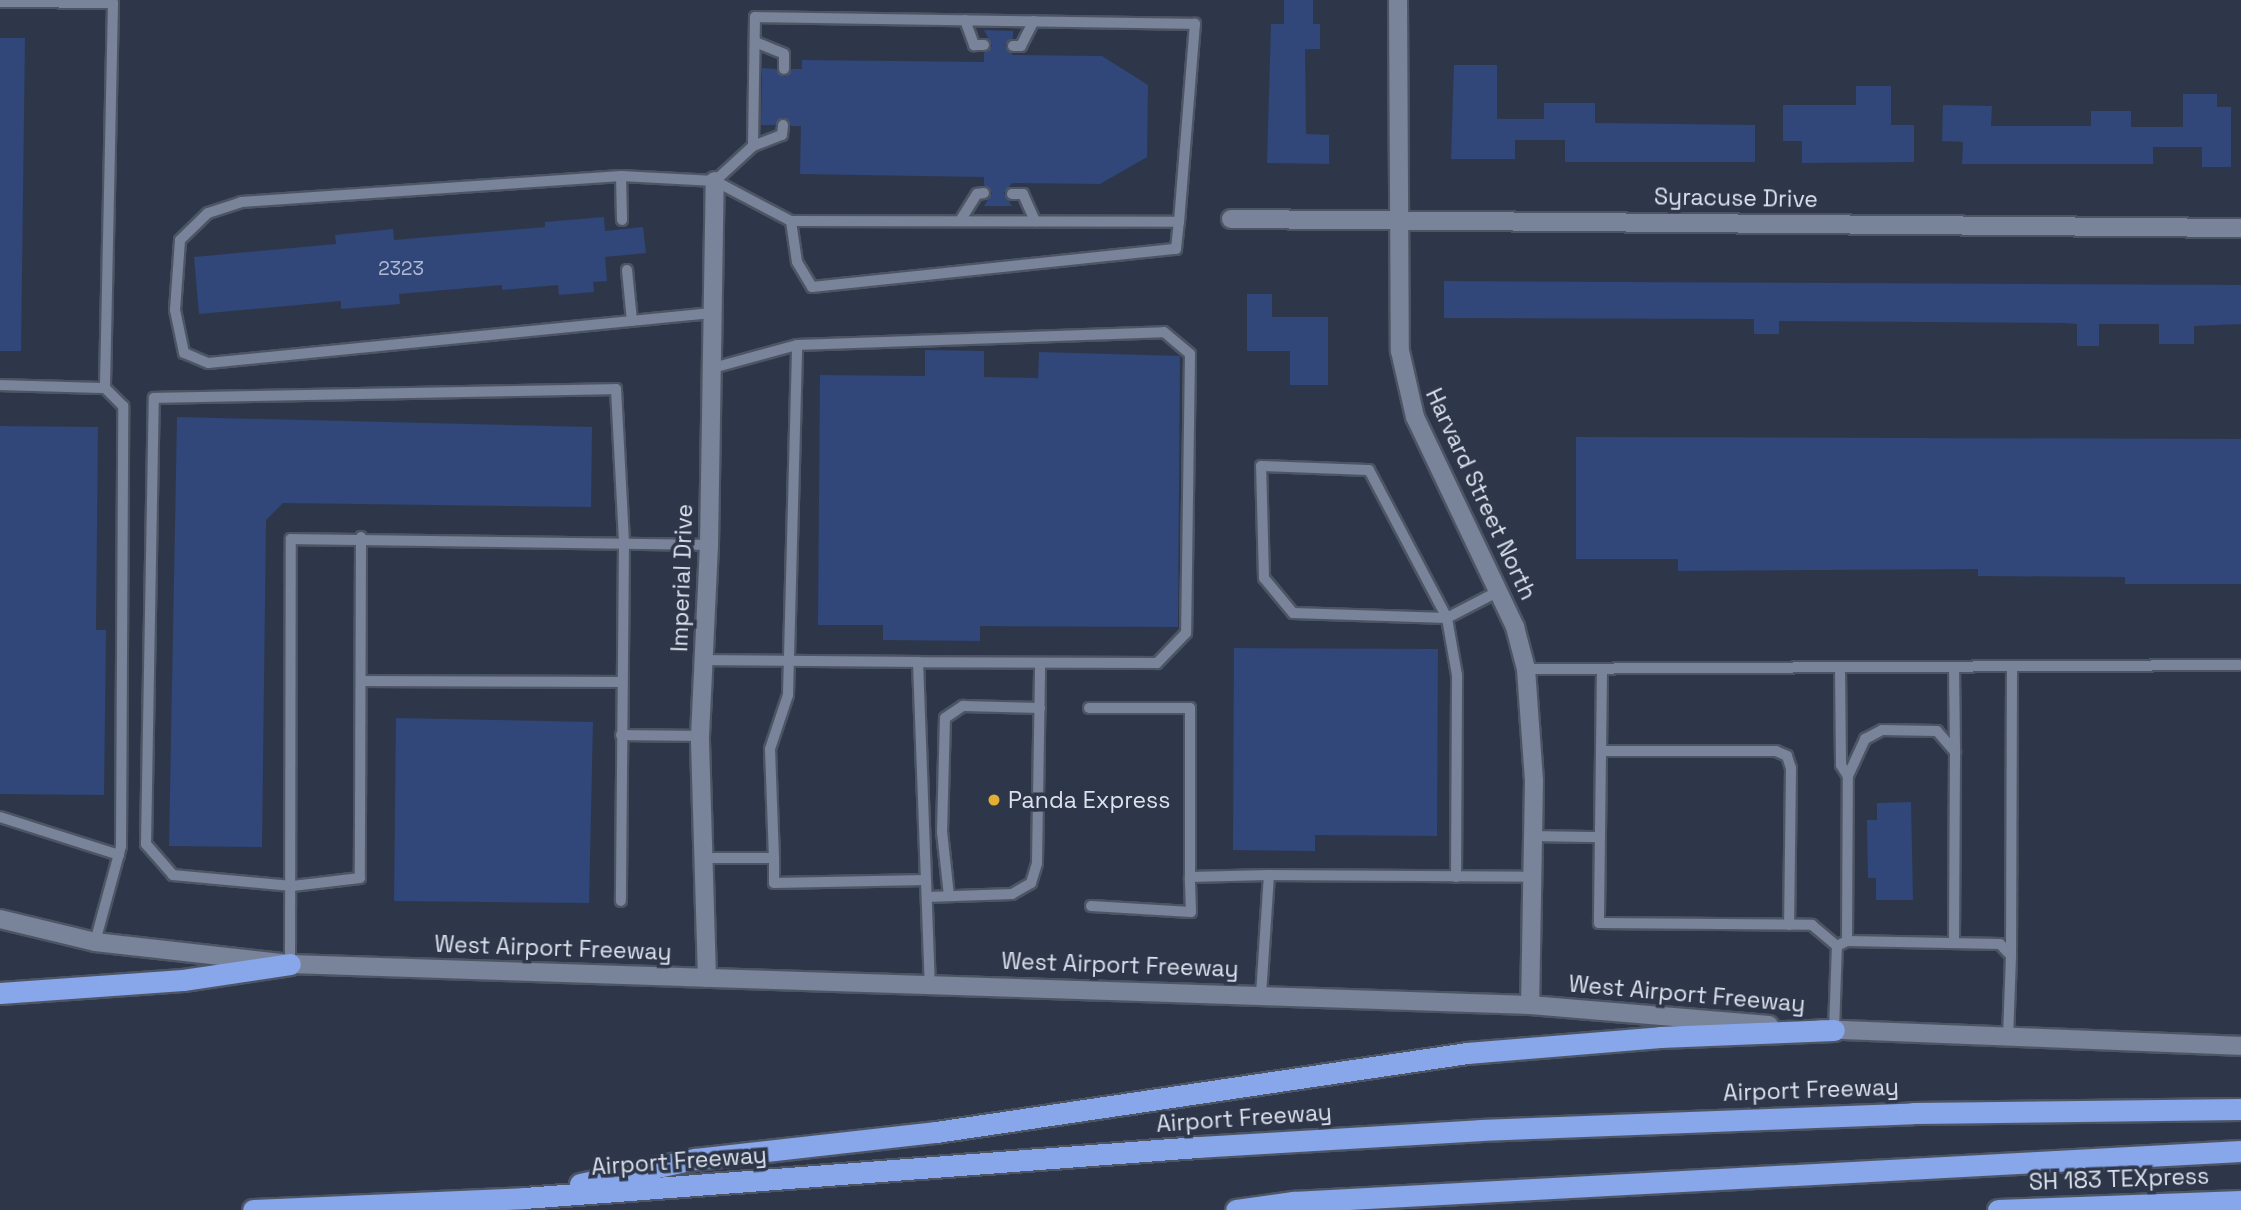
<!DOCTYPE html>
<html>
<head>
<meta charset="utf-8">
<style>
	body { margin:0 }
	#map { position:relative; width:2241px; height:1210px; overflow:hidden; background:#2e3749; font-family:"Space Grotesk",sans-serif }
	div>[style] { position:absolute }
	[style*='--x'] { left:calc(var(--x)*1px); top:calc(var(--y)*1px); width:calc(var(--w)*1px); rotate:calc(var(--a)*1deg) }
	.building>* { inset:0; background:#314679 }
	.roads { filter:drop-shadow(2px 0 #4d5564) drop-shadow(-2px 0 #4d5564) drop-shadow(0 2px #4d5564) drop-shadow(0 -2px #4d5564) }
	.service>* { height:10px; margin:-5px; padding:0 5px; transform-origin:5px; border-radius:5px; background:#798399 }
	.minor>* { height:18px; margin:-9px; padding:0 9px; transform-origin:9px; border-radius:9px; background:#798399 }
	.secondary>* { height:18px; margin:-9px; padding:0 9px; transform-origin:9px; border-radius:9px; background:#798399 }
	.motorway>* { height:21px; margin:-10.5px; padding:0 10.5px; transform-origin:10.5px; border-radius:10.5px; background:#88a6ea }
	.dots>* { width:19px; height:19px; translate:-50% -50%; box-sizing:border-box; border:4px solid #2e3749; border-radius:50% }
	span { translate:-50% -50%; white-space:nowrap; text-align:center; line-height:1.15; -webkit-text-stroke:7px #2e3749; paint-order:stroke }
	.number-label { font-size:19px; color:#b1bad0 }
	.number-label span { -webkit-text-stroke-width:0 }
	.street-label { font-size:23px; color:#dce1ed }
	.poi-label { font-size:23px; color:#dce1ed }
	.left { translate:0 -50%; text-align:left }
</style>
</head>
<body>
<div id="map">
	<div class="building">
		<div style="clip-path:polygon(1284px 0,1313px 0,1313px 24px,1320px 24px,1320px 49px,1305px 49px,1306px 134px,1329px 135px,1329px 164px,1267px 163px,1271px 24px,1284px 24px)"></div>
		<div style="clip-path:polygon(984px 30px,1013px 31px,1013px 38px,1005px 45px,1013px 55px,1102px 56px,1148px 85px,1147px 157px,1100px 184px,1012px 183px,1004px 193px,1012px 206px,984px 206px,992px 193px,984px 185px,984px 177px,800px 174px,801px 126px,791px 126px,783px 117px,775px 125px,761px 125px,762px 68px,776px 69px,785px 77px,792px 69px,802px 69px,802px 60px,984px 62px,984px 53px,992px 46px)"></div>
		<div style="clip-path:polygon(0 38px,25px 38px,21px 351px,0 351px)"></div>
		<div style="clip-path:polygon(1454px 65px,1497px 65px,1497px 119px,1544px 119px,1544px 103px,1595px 103px,1595px 123px,1755px 125px,1755px 162px,1565px 162px,1565px 140px,1515px 140px,1515px 159px,1451px 159px)"></div>
		<div style="clip-path:polygon(1856px 86px,1891px 86px,1891px 125px,1914px 125px,1914px 162px,1802px 163px,1802px 141px,1783px 141px,1783px 105px,1856px 105px)"></div>
		<div style="clip-path:polygon(2183px 94px,2217px 94px,2217px 107px,2231px 107px,2231px 167px,2202px 167px,2202px 147px,2153px 147px,2153px 164px,1962px 164px,1963px 142px,1942px 141px,1943px 105px,1992px 106px,1991px 126px,2091px 126px,2091px 111px,2131px 111px,2131px 127px,2183px 127px)"></div>
		<div style="clip-path:polygon(604px 217px,605px 231px,643px 227px,646px 253px,605px 257px,607px 281px,593px 282px,594px 292px,559px 295px,558px 285px,502px 290px,502px 285px,399px 294px,400px 304px,341px 309px,341px 301px,199px 314px,194px 257px,336px 244px,335px 235px,393px 229px,394px 240px,545px 227px,545px 222px)"></div>
		<div style="clip-path:polygon(1444px 281px,2241px 285px,2241px 324px,2194px 326px,2194px 344px,2159px 344px,2159px 324px,2099px 324px,2099px 346px,2077px 346px,2077px 324px,2064px 323px,1779px 321px,1779px 334px,1754px 334px,1754px 319px,1444px 318px)"></div>
		<div style="clip-path:polygon(1247px 294px,1272px 294px,1272px 317px,1328px 317px,1328px 385px,1290px 385px,1290px 351px,1247px 351px)"></div>
		<div style="clip-path:polygon(925px 350px,984px 351px,984px 377px,1038px 378px,1039px 352px,1180px 356px,1178px 627px,980px 626px,980px 641px,883px 640px,883px 625px,818px 625px,820px 375px,925px 376px)"></div>
		<div style="clip-path:polygon(177px 417px,592px 427px,591px 507px,283px 503px,266px 520px,262px 847px,169px 846px)"></div>
		<div style="clip-path:polygon(0 426px,98px 427px,96px 630px,106px 630px,104px 795px,0 794px)"></div>
		<div style="clip-path:polygon(1576px 437px,2241px 439px,2241px 584px,2125px 584px,2125px 577px,1978px 576px,1978px 569px,1678px 571px,1678px 559px,1576px 559px)"></div>
		<div style="clip-path:polygon(1234px 648px,1438px 649px,1437px 836px,1315px 835px,1315px 851px,1233px 850px)"></div>
		<div style="clip-path:polygon(396px 718px,593px 722px,589px 903px,394px 901px)"></div>
		<div style="clip-path:polygon(1911px 802px,1913px 900px,1876px 900px,1876px 878px,1868px 878px,1867px 820px,1877px 820px,1877px 803px)"></div>
	</div>
	<div class="roads">
		<div class="service">
			<div style="--x:0;--y:2;--w:113;--a:0.5"></div>
			<div style="--x:113;--y:3;--w:385;--a:91.2"></div>
			<div style="--x:105;--y:388;--w:105;--a:-178.4"></div>
			<div style="--x:965;--y:20;--w:27;--a:70"></div>
			<div style="--x:974;--y:45;--w:10;--a:0"></div>
			<div style="--x:755;--y:42;--w:31;--a:22"></div>
			<div style="--x:784;--y:54;--w:15;--a:90"></div>
			<div style="--x:1013;--y:46;--w:8;--a:0"></div>
			<div style="--x:1021;--y:46;--w:28;--a:-63"></div>
			<div style="--x:753;--y:146;--w:31;--a:-21"></div>
			<div style="--x:782;--y:135;--w:10;--a:-84"></div>
			<div style="--x:621;--y:176;--w:44;--a:88.7"></div>
			<div style="--x:1012;--y:194;--w:11;--a:0"></div>
			<div style="--x:1023;--y:194;--w:30;--a:66"></div>
			<div style="--x:791;--y:221;--w:41;--a:81.7"></div>
			<div style="--x:797;--y:262;--w:29;--a:59"></div>
			<div style="--x:812;--y:287;--w:366;--a:-6"></div>
			<div style="--x:1176;--y:249;--w:27;--a:-84"></div>
			<div style="--x:960;--y:221;--w:32;--a:-58"></div>
			<div style="--x:977;--y:194;--w:7;--a:-8"></div>
			<div style="--x:627;--y:270;--w:51;--a:84.4"></div>
			<div style="--x:712;--y:313;--w:506;--a:174.33"></div>
			<div style="--x:208;--y:363;--w:26;--a:-157"></div>
			<div style="--x:184;--y:353;--w:44;--a:-101.8"></div>
			<div style="--x:175;--y:310;--w:70;--a:-85.9"></div>
			<div style="--x:180;--y:240;--w:39;--a:-44"></div>
			<div style="--x:208;--y:213;--w:35;--a:-18"></div>
			<div style="--x:241;--y:202;--w:381;--a:-3.9"></div>
			<div style="--x:621;--y:176;--w:94;--a:3"></div>
			<div style="--x:715;--y:181;--w:86;--a:27.8"></div>
			<div style="--x:791;--y:221;--w:388;--a:0.1"></div>
			<div style="--x:1179;--y:222;--w:199;--a:-85.4"></div>
			<div style="--x:1195;--y:24;--w:440;--a:-179.1"></div>
			<div style="--x:755;--y:17;--w:129;--a:90.9"></div>
			<div style="--x:753;--y:146;--w:52;--a:137.4"></div>
			<div style="--x:709;--y:369;--w:91;--a:-15.3"></div>
			<div style="--x:797;--y:345;--w:367;--a:-2"></div>
			<div style="--x:1164;--y:332;--w:34;--a:40"></div>
			<div style="--x:1190;--y:354;--w:279;--a:90.8"></div>
			<div style="--x:1186;--y:633;--w:42;--a:134"></div>
			<div style="--x:1157;--y:663;--w:239;--a:-179.8"></div>
			<div style="--x:918;--y:662;--w:321;--a:87.9"></div>
			<div style="--x:1261;--y:466;--w:108;--a:2.1"></div>
			<div style="--x:1369;--y:470;--w:167;--a:62.2"></div>
			<div style="--x:1447;--y:618;--w:154;--a:-178.1"></div>
			<div style="--x:1293;--y:613;--w:45;--a:-129.6"></div>
			<div style="--x:1264;--y:578;--w:112;--a:-91.5"></div>
			<div style="--x:361;--y:537;--w:341;--a:90.2"></div>
			<div style="--x:360;--y:878;--w:68;--a:173.3"></div>
			<div style="--x:292;--y:886;--w:120;--a:-174.7"></div>
			<div style="--x:173;--y:875;--w:41;--a:-131.1"></div>
			<div style="--x:146;--y:844;--w:446;--a:-89"></div>
			<div style="--x:154;--y:398;--w:462;--a:-1.1"></div>
			<div style="--x:616;--y:389;--w:154;--a:87"></div>
			<div style="--x:624;--y:543;--w:358;--a:90.5"></div>
			<div style="--x:704;--y:660;--w:214;--a:0.5"></div>
			<div style="--x:1954;--y:667;--w:85;--a:89.3"></div>
			<div style="--x:1840;--y:668;--w:97;--a:89.4"></div>
			<div style="--x:1841;--y:765;--w:13;--a:58"></div>
			<div style="--x:1526;--y:669;--w:715;--a:-0.32"></div>
			<div style="--x:1602;--y:670;--w:253;--a:90.7"></div>
			<div style="--x:1599;--y:923;--w:213;--a:0.5"></div>
			<div style="--x:1812;--y:925;--w:33;--a:40"></div>
			<div style="--x:363;--y:681;--w:257;--a:0.2"></div>
			<div style="--x:1089;--y:708;--w:101;--a:0"></div>
			<div style="--x:1190;--y:708;--w:169;--a:90"></div>
			<div style="--x:621;--y:735;--w:79;--a:0.7"></div>
			<div style="--x:1601;--y:751;--w:175;--a:0"></div>
			<div style="--x:1776;--y:751;--w:12;--a:24"></div>
			<div style="--x:1787;--y:756;--w:13;--a:72"></div>
			<div style="--x:1791;--y:768;--w:157;--a:90.7"></div>
			<div style="--x:0;--y:817;--w:125;--a:17.7"></div>
			<div style="--x:1533;--y:836;--w:67;--a:0.9"></div>
			<div style="--x:703;--y:858;--w:71;--a:0"></div>
			<div style="--x:774;--y:858;--w:25;--a:90"></div>
			<div style="--x:774;--y:883;--w:152;--a:-1.1"></div>
			<div style="--x:774;--y:858;--w:109;--a:-92.1"></div>
			<div style="--x:770;--y:749;--w:57;--a:-71.6"></div>
			<div style="--x:788;--y:695;--w:350;--a:-88.5"></div>
			<div style="--x:1456;--y:877;--w:202;--a:-89.7"></div>
			<div style="--x:1457;--y:675;--w:58;--a:-100"></div>
			<div style="--x:1447;--y:618;--w:59;--a:-27.4"></div>
			<div style="--x:949;--y:896;--w:64;--a:-96.2"></div>
			<div style="--x:942;--y:832;--w:114;--a:-88.5"></div>
			<div style="--x:945;--y:718;--w:22;--a:-34"></div>
			<div style="--x:963;--y:706;--w:77;--a:1.5"></div>
			<div style="--x:927;--y:897;--w:85;--a:-2"></div>
			<div style="--x:1012;--y:894;--w:22;--a:-30"></div>
			<div style="--x:1031;--y:883;--w:21;--a:-73"></div>
			<div style="--x:1037;--y:863;--w:200;--a:-89.1"></div>
			<div style="--x:1091;--y:906;--w:100;--a:3.4"></div>
			<div style="--x:1191;--y:912;--w:35;--a:-92"></div>
			<div style="--x:1190;--y:877;--w:79;--a:-1.5"></div>
			<div style="--x:1847;--y:941;--w:165;--a:-89.7"></div>
			<div style="--x:1848;--y:776;--w:41;--a:-65.3"></div>
			<div style="--x:1865;--y:739;--w:19;--a:-28"></div>
			<div style="--x:1882;--y:730;--w:55;--a:1"></div>
			<div style="--x:1937;--y:731;--w:28;--a:49"></div>
			<div style="--x:1955;--y:752;--w:191;--a:90.3"></div>
			<div style="--x:95;--y:942;--w:99;--a:-74.8"></div>
			<div style="--x:121;--y:846;--w:440;--a:-89.7"></div>
			<div style="--x:123;--y:406;--w:25;--a:-135"></div>
			<div style="--x:2011;--y:956;--w:289;--a:-89.8"></div>
			<div style="--x:290;--y:964;--w:425;--a:-89.9"></div>
			<div style="--x:291;--y:539;--w:418;--a:0.8"></div>
			<div style="--x:1261;--y:995;--w:120;--a:-86.2"></div>
			<div style="--x:1269;--y:875;--w:263;--a:0.4"></div>
			<div style="--x:1834;--y:1030;--w:84;--a:-88"></div>
			<div style="--x:1837;--y:946;--w:11;--a:-27"></div>
			<div style="--x:1847;--y:941;--w:153;--a:1.1"></div>
			<div style="--x:2000;--y:944;--w:16;--a:47"></div>
			<div style="--x:2011;--y:956;--w:81;--a:92.1"></div>
		</div>
		<div class="minor">
			<div style="--x:1398;--y:0;--w:351;--a:89.7"></div>
			<div style="--x:1400;--y:351;--w:68;--a:77.2"></div>
			<div style="--x:1415;--y:417;--w:233;--a:64.5"></div>
			<div style="--x:1515;--y:627;--w:43;--a:75.3"></div>
			<div style="--x:1526;--y:669;--w:112;--a:85.9"></div>
			<div style="--x:1534;--y:781;--w:224;--a:91"></div>
			<div style="--x:1231;--y:219;--w:1010;--a:0.51"></div>
			<div style="--x:707;--y:978;--w:242;--a:-91.7"></div>
			<div style="--x:700;--y:736;--w:191;--a:-87.3"></div>
			<div style="--x:709;--y:545;--w:364;--a:-89.1"></div>
		</div>
		<div class="secondary">
			<div style="--x:0;--y:919;--w:98;--a:13.6"></div>
			<div style="--x:95;--y:942;--w:196;--a:6.4"></div>
			<div style="--x:290;--y:964;--w:1241;--a:1.89"></div>
			<div style="--x:1530;--y:1005;--w:240;--a:4.8"></div>
			<div style="--x:1821;--y:1029;--w:420;--a:2.3"></div>
		</div>
		<div class="motorway">
			<div style="--x:0;--y:993;--w:183;--a:-4.1"></div>
			<div style="--x:183;--y:980;--w:108;--a:-8.5"></div>
			<div style="--x:580;--y:1184;--w:118;--a:-12.3"></div>
			<div style="--x:695;--y:1159;--w:243;--a:-6.4"></div>
			<div style="--x:936;--y:1132;--w:537;--a:-8.46"></div>
			<div style="--x:1467;--y:1053;--w:194;--a:-4.7"></div>
			<div style="--x:1660;--y:1037;--w:174;--a:-2.3"></div>
			<div style="--x:253;--y:1210;--w:271;--a:-2.5"></div>
			<div style="--x:524;--y:1198;--w:676;--a:-4.33"></div>
			<div style="--x:1198;--y:1147;--w:283;--a:-3.4"></div>
			<div style="--x:1480;--y:1130;--w:433;--a:-2.2"></div>
			<div style="--x:1913;--y:1113;--w:328;--a:-0.7"></div>
			<div style="--x:1236;--y:1210;--w:58;--a:-8"></div>
			<div style="--x:1293;--y:1202;--w:949;--a:-3.08"></div>
			<div style="--x:1998;--y:1210;--w:243;--a:-2.1"></div>
		</div>
	</div>
	<div class="dots">
		<div style="left:994px;top:800px;background:#e1af34"></div>
	</div>
	<div class="number-label">
		<span style="left:401px;top:269px">2323</span>
	</div>
	<div class="street-label">
		<span style="left:1736px;top:198px;rotate:1deg">Syracuse Drive</span>
		<span style="left:1481px;top:494px;rotate:65deg">Harvard Street North</span>
		<span style="left:682px;top:578px;rotate:-88deg">Imperial Drive</span>
		<span style="left:553px;top:948px;rotate:2deg">West Airport Freeway</span>
		<span style="left:1120px;top:965px;rotate:2deg">West Airport Freeway</span>
		<span style="left:1687px;top:994px;rotate:5deg">West Airport Freeway</span>
		<span style="left:1811px;top:1090px;rotate:-2deg">Airport Freeway</span>
		<span style="left:1244px;top:1118px;rotate:-4deg">Airport Freeway</span>
		<span style="left:679px;top:1161px;rotate:-4deg">Airport Freeway</span>
		<span style="left:2119px;top:1179px;rotate:-2deg">SH 183 TEXpress</span>
	</div>
	<div class="poi-label">
		<span class="left" style="left:1008px;top:800px">Panda Express</span>
	</div>
</div>
</body>
</html>
